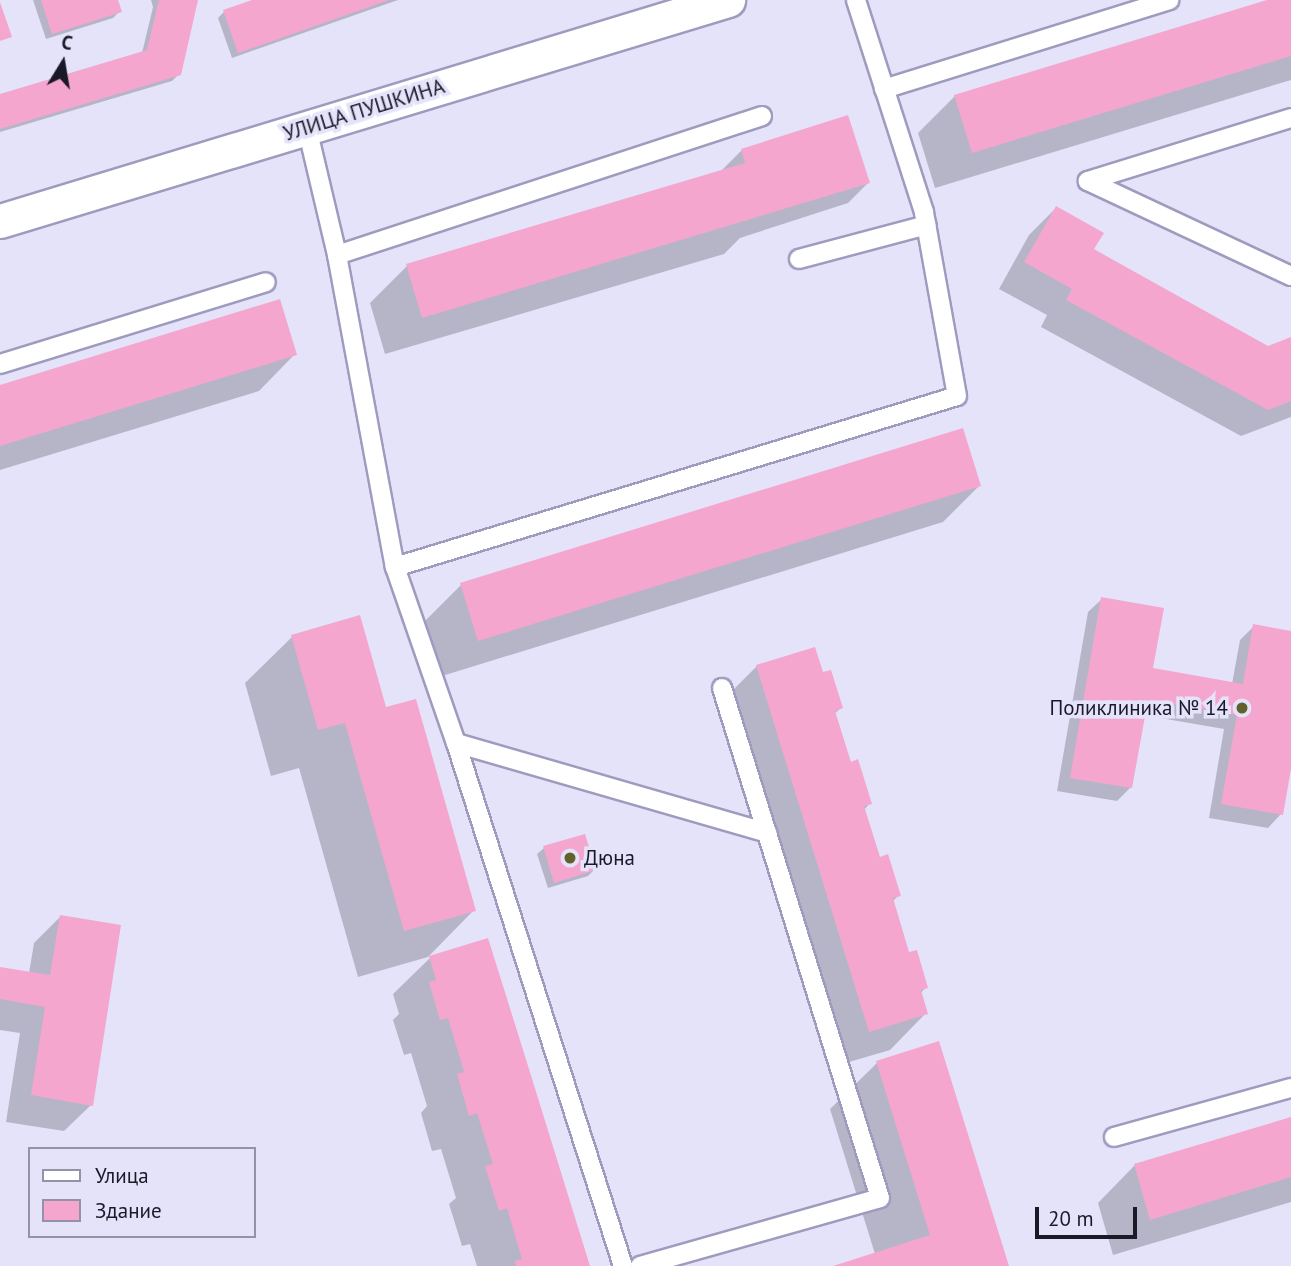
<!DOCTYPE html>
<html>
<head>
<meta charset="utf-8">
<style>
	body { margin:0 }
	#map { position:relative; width:1291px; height:1266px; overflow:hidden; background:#e4e3fa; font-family:"PT Sans",sans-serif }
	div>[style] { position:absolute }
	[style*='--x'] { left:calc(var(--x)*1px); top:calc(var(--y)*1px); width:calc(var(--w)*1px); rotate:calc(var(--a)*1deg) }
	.shadow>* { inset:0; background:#0003 }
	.building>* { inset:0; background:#f4a6ce }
	.roads { filter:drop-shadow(2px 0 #9e9bbf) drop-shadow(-2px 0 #9e9bbf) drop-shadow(0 2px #9e9bbf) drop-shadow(0 -2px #9e9bbf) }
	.service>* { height:18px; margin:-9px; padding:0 9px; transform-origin:9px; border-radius:9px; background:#fff }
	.minor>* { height:33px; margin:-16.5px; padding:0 16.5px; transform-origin:16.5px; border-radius:16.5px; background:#fff }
	.dots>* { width:19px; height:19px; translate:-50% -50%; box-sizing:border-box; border:4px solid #e4e3fa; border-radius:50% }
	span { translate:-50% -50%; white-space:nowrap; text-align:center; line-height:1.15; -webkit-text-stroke:7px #e4e3fa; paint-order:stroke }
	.street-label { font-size:21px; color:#1a1927 }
	.poi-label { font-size:21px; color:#1a1927 }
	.right { translate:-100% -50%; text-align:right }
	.left { translate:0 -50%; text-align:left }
	.legend { position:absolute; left:28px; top:1147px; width:228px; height:91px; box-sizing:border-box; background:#e4e3fa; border:2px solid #9392a6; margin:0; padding:9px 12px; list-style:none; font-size:21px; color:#1a1927 }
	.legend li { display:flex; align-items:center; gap:14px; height:35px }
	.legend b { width:35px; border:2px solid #9392a6 }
	.north { position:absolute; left:28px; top:28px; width:70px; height:70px; -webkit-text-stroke:5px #e4e3fa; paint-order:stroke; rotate:11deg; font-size:19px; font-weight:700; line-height:28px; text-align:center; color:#1a1927 }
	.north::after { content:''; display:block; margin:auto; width:24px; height:32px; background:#1a1927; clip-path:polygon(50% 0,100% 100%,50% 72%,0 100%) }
	.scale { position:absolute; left:1035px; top:1207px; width:102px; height:32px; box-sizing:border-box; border:4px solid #1a1927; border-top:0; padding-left:9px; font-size:21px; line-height:24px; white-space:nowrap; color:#1a1927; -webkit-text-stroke:5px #e4e3fa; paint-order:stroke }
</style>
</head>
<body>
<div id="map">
	<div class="shadow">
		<div style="clip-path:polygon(33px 0,116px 0,120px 11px,113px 18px,46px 39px)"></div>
		<div style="clip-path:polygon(151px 0,197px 0,179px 74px,172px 81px,0 132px,0 96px,142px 53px,153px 7px)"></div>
		<div style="clip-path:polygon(257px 0,398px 0,232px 58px,218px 18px,224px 12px)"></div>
		<div style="clip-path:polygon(1272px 0,1291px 0,1291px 80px,935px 188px,918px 133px,955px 96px)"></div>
		<div style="clip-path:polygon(847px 117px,868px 183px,848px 203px,740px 238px,724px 254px,385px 354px,370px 303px,407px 266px,721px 171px,741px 151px)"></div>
		<div style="clip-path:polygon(1056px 208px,1092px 250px,1268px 348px,1291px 339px,1291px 417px,1241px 436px,1041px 327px,1047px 315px,999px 289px,1029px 235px)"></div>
		<div style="clip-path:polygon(295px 354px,259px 391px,0 470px,0 387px)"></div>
		<div style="clip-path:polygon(979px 486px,943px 522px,442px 676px,425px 621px,461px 585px)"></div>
		<div style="clip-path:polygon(1102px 599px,1151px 670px,1232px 684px,1240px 640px,1254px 626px,1291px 633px,1291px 758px,1281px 814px,1268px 828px,1209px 818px,1224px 729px,1143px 715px,1131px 787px,1117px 801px,1057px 791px,1088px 612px)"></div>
		<div style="clip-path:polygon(292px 637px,385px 709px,474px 910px,428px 957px,358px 977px,299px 768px,271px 776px,245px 683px)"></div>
		<div style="clip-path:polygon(757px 666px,822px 674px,841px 708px,834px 714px,850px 764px,870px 803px,864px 810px,879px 859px,899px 895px,892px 902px,908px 954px,926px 987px,920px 994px,926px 1013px,890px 1050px,832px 1067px,720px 703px)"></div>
		<div style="clip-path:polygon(544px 848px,594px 870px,588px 876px,548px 888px,537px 854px)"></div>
		<div style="clip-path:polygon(61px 916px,91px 1105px,64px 1131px,6px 1122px,20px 1033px,0 1030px,0 969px,29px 973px,34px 943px)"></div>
		<div style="clip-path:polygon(430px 958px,588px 1266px,477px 1266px,470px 1244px,462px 1246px,449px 1204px,456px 1198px,441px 1149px,432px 1151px,421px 1113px,427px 1106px,411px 1053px,404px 1055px,393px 1020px,399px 1014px,393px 994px)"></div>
		<div style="clip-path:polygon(877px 1063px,1007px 1266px,838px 1266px,875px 1254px,830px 1109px)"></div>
		<div style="clip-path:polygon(1291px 1119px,1291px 1202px,1113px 1255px,1098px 1203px,1134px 1166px)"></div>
	</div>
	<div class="building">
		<div style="clip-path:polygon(41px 0,118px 0,122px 12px,52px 34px)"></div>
		<div style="clip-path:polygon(159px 0,198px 0,181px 75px,0 129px,0 94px,147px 50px)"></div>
		<div style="clip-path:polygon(252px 0,389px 0,238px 53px,223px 10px)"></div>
		<div style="clip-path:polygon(1267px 0,1291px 0,1291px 56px,972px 153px,954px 95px)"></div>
		<div style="clip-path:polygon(0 2px,12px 37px,0 41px)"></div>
		<div style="clip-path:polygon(848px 115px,870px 183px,422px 318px,406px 264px,745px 163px,741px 149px)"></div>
		<div style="clip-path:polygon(1056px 206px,1104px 233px,1094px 249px,1108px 257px,1268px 346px,1291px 337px,1291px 401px,1268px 410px,1066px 300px,1072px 289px,1024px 262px)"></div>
		<div style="clip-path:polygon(280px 299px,297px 355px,0 446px,0 385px)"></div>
		<div style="clip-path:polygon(963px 428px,981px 486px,478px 641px,460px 583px)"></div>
		<div style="clip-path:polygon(1101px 597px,1164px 608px,1153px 668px,1243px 684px,1253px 624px,1291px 631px,1291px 769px,1283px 815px,1221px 804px,1237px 715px,1148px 700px,1132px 788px,1070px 778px)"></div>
		<div style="clip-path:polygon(360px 615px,386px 707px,416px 699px,476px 911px,404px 931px,345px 723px,318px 730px,291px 635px)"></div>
		<div style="clip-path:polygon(815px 647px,823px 672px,831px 670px,843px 708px,835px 711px,851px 762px,858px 759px,872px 804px,864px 806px,880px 857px,888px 854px,901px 896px,893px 898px,909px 952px,917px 950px,928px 988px,921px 990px,928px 1014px,869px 1032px,756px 665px)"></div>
		<div style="clip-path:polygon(585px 834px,596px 870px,554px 883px,543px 846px)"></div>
		<div style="clip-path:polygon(60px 915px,121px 925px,93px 1106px,31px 1095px,45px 1007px,0 999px,0 967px,50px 975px)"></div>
		<div style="clip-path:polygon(488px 938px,529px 1069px,590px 1266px,516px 1266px,515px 1261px,522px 1259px,507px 1208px,499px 1211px,485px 1166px,493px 1164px,477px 1113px,469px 1116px,457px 1074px,464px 1072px,448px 1018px,440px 1020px,429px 982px,436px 980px,429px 956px)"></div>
		<div style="clip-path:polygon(939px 1041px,1009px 1266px,833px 1266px,930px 1235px,876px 1061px)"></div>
		<div style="clip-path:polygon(1291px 1117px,1291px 1177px,1150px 1220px,1134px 1164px)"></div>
	</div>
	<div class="roads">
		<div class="service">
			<div style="--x:884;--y:89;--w:299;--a:-17.3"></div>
			<div style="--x:1291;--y:118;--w:213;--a:162.8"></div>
			<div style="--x:1088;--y:181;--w:224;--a:25.1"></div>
			<div style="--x:307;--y:128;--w:130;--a:76.7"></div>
			<div style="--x:337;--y:255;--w:317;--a:79.5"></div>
			<div style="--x:395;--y:567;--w:186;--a:70.9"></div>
			<div style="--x:456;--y:743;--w:549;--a:72.29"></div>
			<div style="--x:337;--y:255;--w:447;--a:-18.1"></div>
			<div style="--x:799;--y:259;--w:132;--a:-14.9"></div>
			<div style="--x:0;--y:364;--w:278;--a:-17.1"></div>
			<div style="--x:395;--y:567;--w:587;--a:-16.92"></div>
			<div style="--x:957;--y:396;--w:187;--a:-100.2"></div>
			<div style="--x:924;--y:212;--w:223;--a:-107.8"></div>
			<div style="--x:456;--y:743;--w:324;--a:16.1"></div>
			<div style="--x:1114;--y:1137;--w:184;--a:-15.5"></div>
			<div style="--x:640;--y:1266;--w:249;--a:-15.8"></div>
			<div style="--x:880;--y:1198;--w:534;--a:-107.21"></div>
		</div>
		<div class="minor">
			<div style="--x:0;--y:221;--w:761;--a:-16.89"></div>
		</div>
	</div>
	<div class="dots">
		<div style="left:1242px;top:708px;background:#62612e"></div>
		<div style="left:570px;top:858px;background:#62612e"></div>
	</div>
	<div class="street-label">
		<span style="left:364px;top:110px;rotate:-17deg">УЛИЦА ПУШКИНА</span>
	</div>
	<div class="poi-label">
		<span class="right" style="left:1228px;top:708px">Поликлиника № 14</span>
		<span class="left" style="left:584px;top:858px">Дюна</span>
	</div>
	<ul class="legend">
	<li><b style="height:9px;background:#fff"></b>Улица</li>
	<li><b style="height:19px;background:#f4a6ce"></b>Здание</li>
	</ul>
	<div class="north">С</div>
	<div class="scale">20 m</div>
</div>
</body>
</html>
